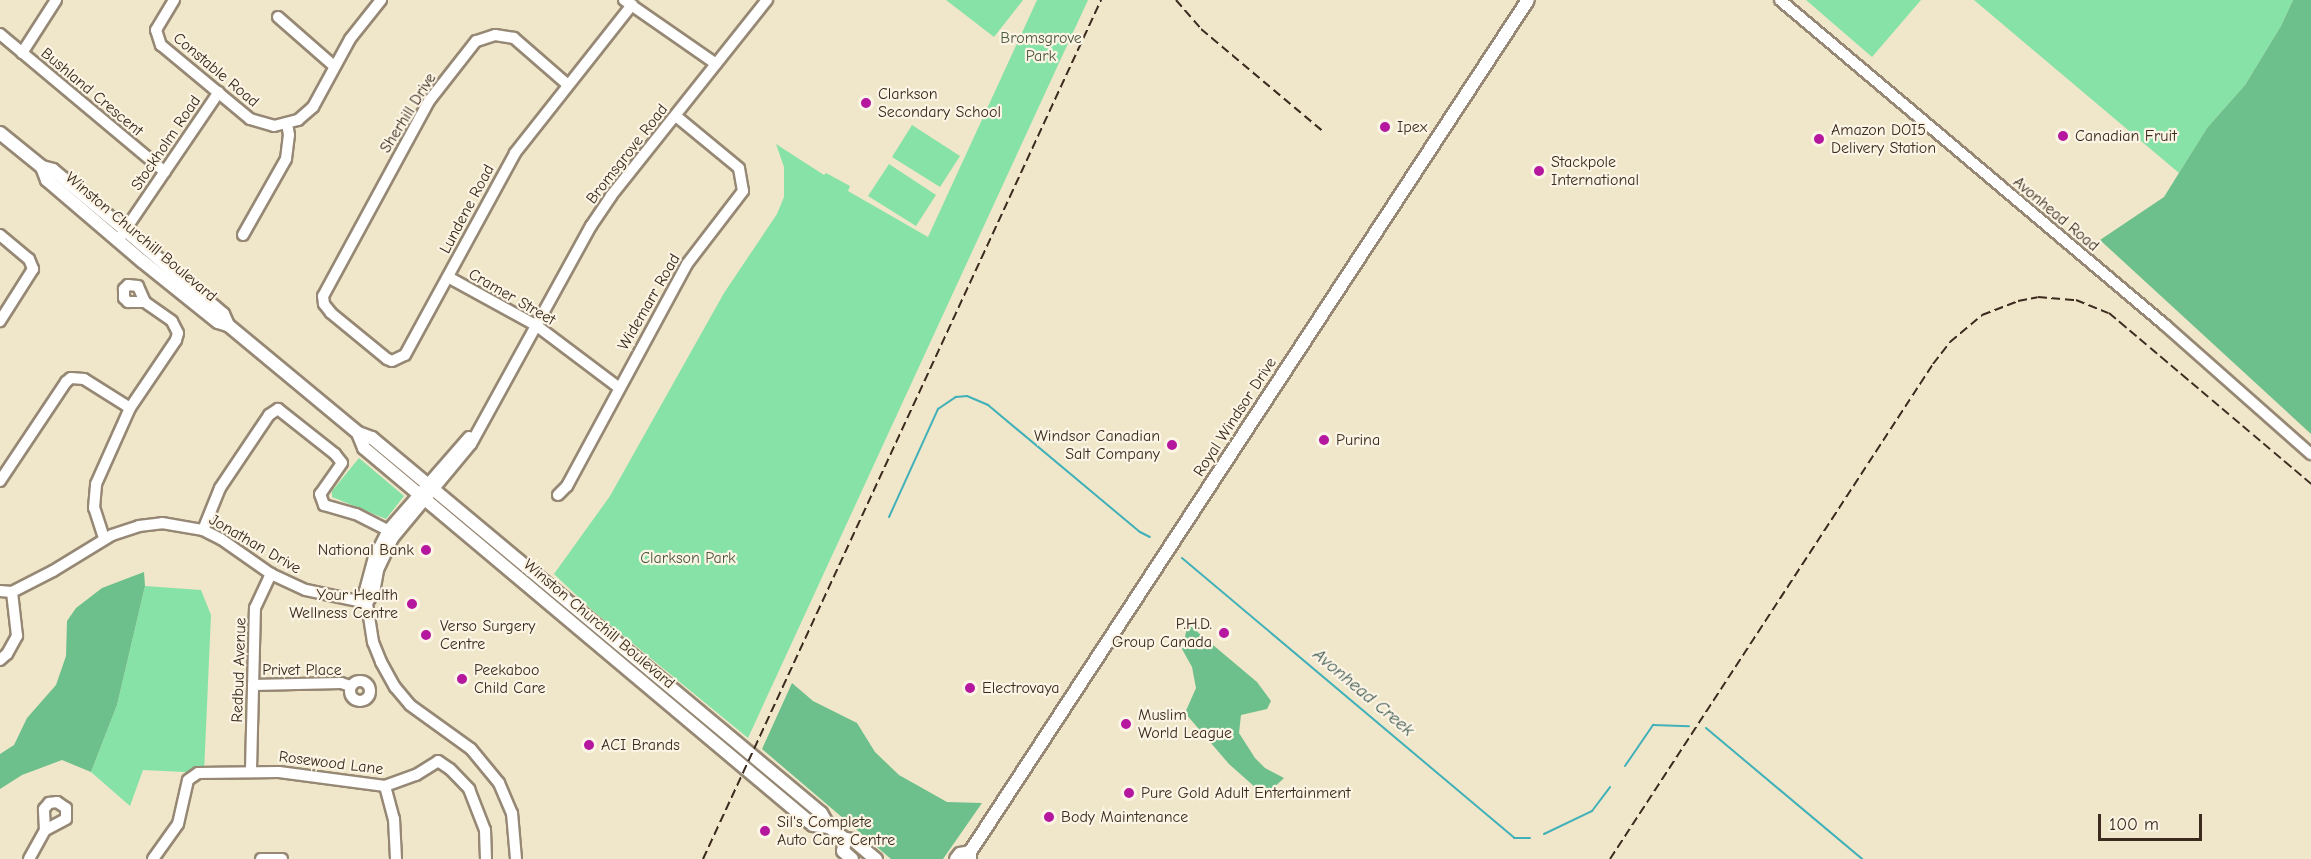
<!DOCTYPE html>
<html>
<head>
<meta charset="utf-8">
<style>
	body { margin:0 }
	#map { position:relative; width:2311px; height:859px; overflow:hidden; background:#f0e6c9; font-family:"Comic Neue",sans-serif }
	div>[style] { position:absolute }
	[style*='--x'] { left:calc(var(--x)*1px); top:calc(var(--y)*1px); width:calc(var(--w)*1px); rotate:calc(var(--a)*1deg) }
	.green>* { inset:0; background:#87e2a8 }
	.forest>* { inset:0; background:#6dc08c }
	.stream>* { height:2px; margin:-1px; padding:0 1px; transform-origin:1px; border-radius:1px; background:#41b1b9 }
	.roads { filter:drop-shadow(2px 0 #968874) drop-shadow(-2px 0 #968874) drop-shadow(0 2px #968874) drop-shadow(0 -2px #968874) }
	.minor>* { height:10px; margin:-5px; padding:0 5px; transform-origin:5px; border-radius:5px; background:#fff }
	.minor>.ring { margin:-5px; padding:0; box-sizing:content-box; background:none; border:10px solid #fff; border-radius:50% }
	.major>* { height:12px; margin:-6px; padding:0 6px; transform-origin:6px; border-radius:6px; background:#fff }
	.rail>* { height:2px; margin-top:-1px; transform-origin:0; background:repeating-linear-gradient(90deg,#3b2a1e 0 9px,transparent 0 13.5px) }
	.dots>* { width:16px; height:16px; translate:-50% -50%; box-sizing:border-box; border:3px solid #fcf5e5; border-radius:50% }
	span { translate:-50% -50%; white-space:nowrap; text-align:center; line-height:1.15; -webkit-text-stroke:4.5px #fcf5e5; paint-order:stroke }
	.park-label { font-size:16px; color:#4e5840 }
	.street-label { font-size:16px; color:#3b2a1e }
	.poi-label { font-size:16px; color:#3b2a1e }
	.left { translate:0 -50%; text-align:left }
	.right { translate:-100% -50%; text-align:right }
	.water-label { font-size:18px; color:#3d5954; font-style:italic }
	.scale { position:absolute; left:2098px; top:814px; width:104px; height:27px; box-sizing:border-box; border:3px solid #3b2a1e; border-top:0; padding-left:8px; font-size:18px; line-height:21px; white-space:nowrap; color:#3b2a1e; -webkit-text-stroke:4px #fcf5e5; paint-order:stroke }
</style>
</head>
<body>
<div id="map">
	<div class="green">
		<div style="clip-path:polygon(946px 0,1023px 0,994px 37px)"></div>
		<div style="clip-path:polygon(1037px 0,1088px 0,748px 738px,592px 610px,554px 574px,610px 496px,724px 293px,777px 214px,784px 197px,784px 167px,776px 144px,824px 175px,826px 173px,850px 186px,848px 191px,928px 237px)"></div>
		<div style="clip-path:polygon(1806px 0,1921px 0,1872px 57px)"></div>
		<div style="clip-path:polygon(1974px 0,2293px 0,2281px 26px,2245px 85px,2207px 128px,2179px 173px)"></div>
		<div style="clip-path:polygon(912px 125px,960px 156px,940px 187px,892px 157px)"></div>
		<div style="clip-path:polygon(889px 164px,936px 195px,916px 226px,868px 196px)"></div>
		<div style="clip-path:polygon(359px 458px,404px 496px,386px 519px,332px 497px,332px 491px)"></div>
		<div style="clip-path:polygon(145px 586px,201px 590px,211px 615px,204px 773px,143px 770px,130px 806px,91px 772px,117px 705px)"></div>
	</div>
	<div class="forest">
		<div style="clip-path:polygon(2293px 0,2311px 0,2311px 434px,2100px 240px,2164px 197px,2207px 128px,2245px 85px,2281px 26px)"></div>
		<div style="clip-path:polygon(144px 572px,145px 586px,117px 705px,91px 772px,62px 760px,22px 775px,0 789px,0 754px,14px 745px,27px 718px,56px 685px,66px 656px,67px 621px,76px 608px,102px 588px)"></div>
		<div style="clip-path:polygon(1188px 624px,1257px 682px,1271px 701px,1267px 709px,1241px 715px,1239px 733px,1255px 758px,1265px 768px,1284px 778px,1265px 796px,1229px 764px,1185px 713px,1196px 688px,1192px 667px,1182px 649px)"></div>
		<div style="clip-path:polygon(792px 683px,813px 701px,857px 723px,875px 752px,899px 775px,947px 802px,982px 803px,943px 859px,891px 859px,762px 749px)"></div>
	</div>
	<div class="stream">
		<div style="--x:889;--y:517;--w:119;--a:-65.6"></div>
		<div style="--x:938;--y:409;--w:22;--a:-34"></div>
		<div style="--x:956;--y:397;--w:11;--a:-5"></div>
		<div style="--x:967;--y:396;--w:23;--a:23"></div>
		<div style="--x:988;--y:405;--w:198;--a:39.9"></div>
		<div style="--x:1140;--y:532;--w:11;--a:27"></div>
		<div style="--x:1182;--y:558;--w:434;--a:40.1"></div>
		<div style="--x:1514;--y:838;--w:16;--a:0"></div>
		<div style="--x:1706;--y:728;--w:204;--a:40"></div>
		<div style="--x:1625;--y:766;--w:50;--a:-55.7"></div>
		<div style="--x:1653;--y:725;--w:36;--a:2"></div>
		<div style="--x:1544;--y:834;--w:53;--a:-25.6"></div>
		<div style="--x:1592;--y:811;--w:30;--a:-53"></div>
	</div>
	<div class="roads">
		<div class="minor">
			<div style="--x:174;--y:0;--w:35;--a:121"></div>
			<div style="--x:156;--y:30;--w:16;--a:72"></div>
			<div style="--x:161;--y:45;--w:116;--a:39.7"></div>
			<div style="--x:250;--y:119;--w:25;--a:16"></div>
			<div style="--x:274;--y:126;--w:25;--a:-14"></div>
			<div style="--x:298;--y:120;--w:20;--a:-41"></div>
			<div style="--x:313;--y:107;--w:77;--a:-61.4"></div>
			<div style="--x:350;--y:39;--w:50;--a:-51.5"></div>
			<div style="--x:624;--y:0;--w:112;--a:34.8"></div>
			<div style="--x:1780;--y:0;--w:504;--a:40.17"></div>
			<div style="--x:2165;--y:325;--w:195;--a:41.5"></div>
			<div style="--x:278;--y:17;--w:74;--a:41.2"></div>
			<div style="--x:0;--y:34;--w:215;--a:39.9"></div>
			<div style="--x:22;--y:53;--w:63;--a:-57.3"></div>
			<div style="--x:568;--y:85;--w:72;--a:-139"></div>
			<div style="--x:514;--y:38;--w:19;--a:-171"></div>
			<div style="--x:495;--y:35;--w:20;--a:162"></div>
			<div style="--x:476;--y:41;--w:76;--a:128.1"></div>
			<div style="--x:429;--y:101;--w:222;--a:118.5"></div>
			<div style="--x:323;--y:296;--w:8;--a:83"></div>
			<div style="--x:324;--y:304;--w:11;--a:52"></div>
			<div style="--x:331;--y:313;--w:72;--a:39.4"></div>
			<div style="--x:387;--y:359;--w:5;--a:22"></div>
			<div style="--x:392;--y:361;--w:14;--a:-25"></div>
			<div style="--x:405;--y:355;--w:230;--a:-61.4"></div>
			<div style="--x:515;--y:153;--w:189;--a:-51.7"></div>
			<div style="--x:0;--y:235;--w:38;--a:40"></div>
			<div style="--x:29;--y:259;--w:11;--a:68"></div>
			<div style="--x:33;--y:269;--w:62;--a:122.4"></div>
			<div style="--x:243;--y:235;--w:87;--a:-60.5"></div>
			<div style="--x:286;--y:159;--w:24;--a:-83"></div>
			<div style="--x:289;--y:135;--w:11;--a:-100"></div>
			<div style="--x:121;--y:236;--w:174;--a:-55.8"></div>
			<div style="--x:448;--y:277;--w:102;--a:28.8"></div>
			<div style="--x:537;--y:326;--w:101;--a:37"></div>
			<div style="--x:469;--y:437;--w:123;--a:131.1"></div>
			<div style="--x:388;--y:530;--w:30;--a:117"></div>
			<div style="--x:374;--y:557;--w:35;--a:105"></div>
			<div style="--x:365;--y:591;--w:52;--a:81.1"></div>
			<div style="--x:373;--y:642;--w:22;--a:68"></div>
			<div style="--x:381;--y:662;--w:29;--a:61"></div>
			<div style="--x:395;--y:687;--w:23;--a:50"></div>
			<div style="--x:410;--y:705;--w:75;--a:35.8"></div>
			<div style="--x:471;--y:749;--w:44;--a:50.5"></div>
			<div style="--x:499;--y:783;--w:33;--a:67"></div>
			<div style="--x:512;--y:813;--w:46;--a:85"></div>
			<div style="--x:0;--y:481;--w:119;--a:-56.3"></div>
			<div style="--x:66;--y:382;--w:6;--a:-39"></div>
			<div style="--x:71;--y:378;--w:13;--a:4"></div>
			<div style="--x:84;--y:379;--w:54;--a:32.2"></div>
			<div style="--x:558;--y:495;--w:13;--a:-45"></div>
			<div style="--x:567;--y:486;--w:252;--a:-61.6"></div>
			<div style="--x:687;--y:264;--w:92;--a:-52.5"></div>
			<div style="--x:743;--y:191;--w:23;--a:-100"></div>
			<div style="--x:739;--y:168;--w:82;--a:-140.5"></div>
			<div style="--x:203;--y:530;--w:45;--a:-68"></div>
			<div style="--x:220;--y:488;--w:88;--a:-56.1"></div>
			<div style="--x:269;--y:415;--w:11;--a:-34"></div>
			<div style="--x:278;--y:409;--w:73;--a:38.3"></div>
			<div style="--x:335;--y:454;--w:11;--a:52"></div>
			<div style="--x:342;--y:463;--w:38;--a:125"></div>
			<div style="--x:320;--y:494;--w:12;--a:70"></div>
			<div style="--x:324;--y:505;--w:33;--a:16"></div>
			<div style="--x:356;--y:514;--w:36;--a:27"></div>
			<div style="--x:104;--y:538;--w:32;--a:-108"></div>
			<div style="--x:94;--y:508;--w:24;--a:-85"></div>
			<div style="--x:96;--y:484;--w:83;--a:-65.9"></div>
			<div style="--x:130;--y:408;--w:82;--a:-55.9"></div>
			<div style="--x:176;--y:340;--w:7;--a:-74"></div>
			<div style="--x:178;--y:333;--w:13;--a:-117"></div>
			<div style="--x:172;--y:321;--w:33;--a:-145"></div>
			<div style="--x:145;--y:302;--w:17;--a:-114"></div>
			<div style="--x:138;--y:286;--w:10;--a:-174"></div>
			<div style="--x:128;--y:285;--w:6;--a:135"></div>
			<div style="--x:124;--y:289;--w:9;--a:90"></div>
			<div style="--x:124;--y:298;--w:6;--a:45"></div>
			<div style="--x:128;--y:302;--w:17;--a:0"></div>
			<div style="--x:0;--y:591;--w:12;--a:5"></div>
			<div style="--x:12;--y:592;--w:46;--a:-27.1"></div>
			<div style="--x:53;--y:571;--w:69;--a:-31.4"></div>
			<div style="--x:112;--y:535;--w:28;--a:-18"></div>
			<div style="--x:139;--y:526;--w:23;--a:-7"></div>
			<div style="--x:162;--y:523;--w:42;--a:9.7"></div>
			<div style="--x:203;--y:530;--w:20;--a:27"></div>
			<div style="--x:221;--y:539;--w:61;--a:35"></div>
			<div style="--x:271;--y:574;--w:38;--a:25"></div>
			<div style="--x:306;--y:590;--w:62;--a:12"></div>
			<div style="--x:367;--y:603;--w:12;--a:-55"></div>
			<div style="--x:374;--y:593;--w:23;--a:-80"></div>
			<div style="--x:378;--y:570;--w:35;--a:-65"></div>
			<div style="--x:393;--y:538;--w:122;--a:-50.3"></div>
			<div style="--x:471;--y:444;--w:249;--a:-61.2"></div>
			<div style="--x:591;--y:226;--w:36;--a:-56"></div>
			<div style="--x:611;--y:196;--w:251;--a:-51.5"></div>
			<div style="--x:0;--y:660;--w:9;--a:-41"></div>
			<div style="--x:7;--y:654;--w:21;--a:-61"></div>
			<div style="--x:17;--y:636;--w:44;--a:-96.5"></div>
			<div class="ring" style="left:350px;top:681px;width:10px;height:10px"></div>
			<div style="--x:253;--y:685;--w:88;--a:-1.3"></div>
			<div style="--x:341;--y:683;--w:10;--a:17"></div>
			<div style="--x:251;--y:770;--w:162;--a:-88.6"></div>
			<div style="--x:255;--y:608;--w:38;--a:-65"></div>
			<div style="--x:385;--y:786;--w:34;--a:75"></div>
			<div style="--x:394;--y:819;--w:40;--a:87.1"></div>
			<div style="--x:57;--y:802;--w:11;--a:34"></div>
			<div style="--x:66;--y:808;--w:11;--a:90"></div>
			<div style="--x:66;--y:819;--w:24;--a:152"></div>
			<div style="--x:45;--y:830;--w:21;--a:-93"></div>
			<div style="--x:44;--y:809;--w:8;--a:-50"></div>
			<div style="--x:49;--y:803;--w:8;--a:-7"></div>
			<div style="--x:29;--y:859;--w:33;--a:-61"></div>
			<div style="--x:153;--y:859;--w:43;--a:-54.5"></div>
			<div style="--x:178;--y:824;--w:45;--a:-77.2"></div>
			<div style="--x:188;--y:780;--w:12;--a:-35"></div>
			<div style="--x:198;--y:773;--w:81;--a:-0.7"></div>
			<div style="--x:279;--y:772;--w:107;--a:7.5"></div>
			<div style="--x:385;--y:786;--w:33;--a:-20"></div>
			<div style="--x:416;--y:775;--w:26;--a:-32"></div>
			<div style="--x:438;--y:761;--w:14;--a:34"></div>
			<div style="--x:450;--y:769;--w:28;--a:46"></div>
			<div style="--x:469;--y:789;--w:44;--a:68.7"></div>
			<div style="--x:485;--y:830;--w:29;--a:88"></div>
			<div style="--x:261;--y:859;--w:21;--a:0"></div>
		</div>
		<div class="major">
			<div style="--x:0;--y:133;--w:54;--a:39"></div>
			<div style="--x:42;--y:167;--w:11;--a:15"></div>
			<div style="--x:53;--y:170;--w:94;--a:39.8"></div>
			<div style="--x:125;--y:230;--w:129;--a:40.6"></div>
			<div style="--x:223;--y:314;--w:12;--a:66"></div>
			<div style="--x:42;--y:167;--w:14;--a:69"></div>
			<div style="--x:47;--y:180;--w:125;--a:40.5"></div>
			<div style="--x:142;--y:261;--w:97;--a:38.8"></div>
			<div style="--x:218;--y:322;--w:10;--a:17"></div>
			<div style="--x:228;--y:325;--w:169;--a:39.7"></div>
			<div style="--x:358;--y:433;--w:15;--a:20"></div>
			<div style="--x:372;--y:438;--w:585;--a:39.87"></div>
			<div style="--x:821;--y:813;--w:16;--a:60"></div>
			<div style="--x:829;--y:827;--w:20;--a:37"></div>
			<div style="--x:845;--y:839;--w:8;--a:7"></div>
			<div style="--x:853;--y:840;--w:30;--a:40"></div>
			<div style="--x:358;--y:433;--w:16;--a:68"></div>
			<div style="--x:364;--y:448;--w:586;--a:40.02"></div>
			<div style="--x:813;--y:825;--w:16;--a:7"></div>
			<div style="--x:845;--y:839;--w:12;--a:99"></div>
			<div style="--x:843;--y:851;--w:12;--a:42"></div>
			<div style="--x:956;--y:859;--w:6;--a:-51"></div>
			<div style="--x:960;--y:854;--w:10;--a:-11"></div>
			<div style="--x:970;--y:859;--w:7;--a:-90"></div>
			<div style="--x:970;--y:852;--w:1018;--a:-56.78"></div>
		</div>
	</div>
	<div class="rail">
		<div style="--x:1176;--y:0;--w:38;--a:49"></div>
		<div style="--x:1201;--y:29;--w:162;--a:40"></div>
		<div style="--x:703;--y:859;--w:947;--a:-65.14"></div>
		<div style="--x:1610;--y:859;--w:591;--a:-56.87"></div>
		<div style="--x:1933;--y:364;--w:28;--a:-52"></div>
		<div style="--x:1950;--y:342;--w:42;--a:-40.2"></div>
		<div style="--x:1982;--y:315;--w:39;--a:-21"></div>
		<div style="--x:2018;--y:301;--w:20;--a:-11"></div>
		<div style="--x:2038;--y:297;--w:38;--a:5"></div>
		<div style="--x:2076;--y:300;--w:35;--a:22"></div>
		<div style="--x:2109;--y:313;--w:265;--a:40.2"></div>
	</div>
	<div class="dots">
		<div style="left:866px;top:103px;background:#b5179e"></div>
		<div style="left:1385px;top:127px;background:#b5179e"></div>
		<div style="left:2063px;top:136px;background:#b5179e"></div>
		<div style="left:1819px;top:139px;background:#b5179e"></div>
		<div style="left:1539px;top:171px;background:#b5179e"></div>
		<div style="left:1324px;top:440px;background:#b5179e"></div>
		<div style="left:1172px;top:445px;background:#b5179e"></div>
		<div style="left:426px;top:550px;background:#b5179e"></div>
		<div style="left:412px;top:604px;background:#b5179e"></div>
		<div style="left:1224px;top:633px;background:#b5179e"></div>
		<div style="left:426px;top:635px;background:#b5179e"></div>
		<div style="left:462px;top:679px;background:#b5179e"></div>
		<div style="left:970px;top:688px;background:#b5179e"></div>
		<div style="left:1126px;top:724px;background:#b5179e"></div>
		<div style="left:589px;top:745px;background:#b5179e"></div>
		<div style="left:1129px;top:793px;background:#b5179e"></div>
		<div style="left:1049px;top:817px;background:#b5179e"></div>
		<div style="left:765px;top:831px;background:#b5179e"></div>
	</div>
	<div class="park-label">
		<span style="left:1041px;top:47px">Bromsgrove<br>Park</span>
		<span style="left:688px;top:558px">Clarkson Park</span>
	</div>
	<div class="street-label">
		<span style="left:216px;top:70px;rotate:40deg">Constable Road</span>
		<span style="left:92px;top:92px;rotate:40deg">Bushland Crescent</span>
		<span style="left:408px;top:113px;rotate:-58deg">Sherhill Drive</span>
		<span style="left:166px;top:143px;rotate:-56deg">Stockholm Road</span>
		<span style="left:627px;top:154px;rotate:-52deg">Bromsgrove Road</span>
		<span style="left:467px;top:209px;rotate:-62deg">Lundene Road</span>
		<span style="left:2056px;top:214px;rotate:40deg">Avonhead Road</span>
		<span style="left:141px;top:237px;rotate:40deg">Winston Churchill Boulevard</span>
		<span style="left:512px;top:297px;rotate:30deg">Cramer Street</span>
		<span style="left:649px;top:302px;rotate:-60deg">Widemarr Road</span>
		<span style="left:1235px;top:417px;rotate:-57deg">Royal Windsor Drive</span>
		<span style="left:255px;top:544px;rotate:30deg">Jonathan Drive</span>
		<span style="left:599px;top:624px;rotate:40deg">Winston Churchill Boulevard</span>
		<span style="left:239px;top:670px;rotate:-88deg">Redbud Avenue</span>
		<span style="left:302px;top:670px">Privet Place</span>
		<span style="left:331px;top:763px;rotate:7deg">Rosewood Lane</span>
	</div>
	<div class="poi-label">
		<span class="left" style="left:878px;top:103px">Clarkson<br>Secondary School</span>
		<span class="left" style="left:1397px;top:127px">Ipex</span>
		<span class="left" style="left:1831px;top:139px">Amazon DOI5<br>Delivery Station</span>
		<span class="left" style="left:2075px;top:136px">Canadian Fruit</span>
		<span class="left" style="left:1551px;top:171px">Stackpole<br>International</span>
		<span class="right" style="left:1160px;top:445px">Windsor Canadian<br>Salt Company</span>
		<span class="left" style="left:1336px;top:440px">Purina</span>
		<span class="right" style="left:414px;top:550px">National Bank</span>
		<span class="right" style="left:398px;top:604px">Your Health<br>Wellness Centre</span>
		<span class="right" style="left:1212px;top:633px">P.H.D.<br>Group Canada</span>
		<span class="left" style="left:440px;top:635px">Verso Surgery<br>Centre</span>
		<span class="left" style="left:474px;top:679px">Peekaboo<br>Child Care</span>
		<span class="left" style="left:982px;top:688px">Electrovaya</span>
		<span class="left" style="left:1138px;top:724px">Muslim<br>World League</span>
		<span class="left" style="left:601px;top:745px">ACI Brands</span>
		<span class="left" style="left:1141px;top:793px">Pure Gold Adult Entertainment</span>
		<span class="left" style="left:1061px;top:817px">Body Maintenance</span>
		<span class="left" style="left:777px;top:831px">Sil's Complete<br>Auto Care Centre</span>
	</div>
	<div class="water-label">
		<span style="left:1363px;top:693px;rotate:40deg">Avonhead Creek</span>
	</div>
	<div class="scale">100 m</div>
</div>
</body>
</html>
